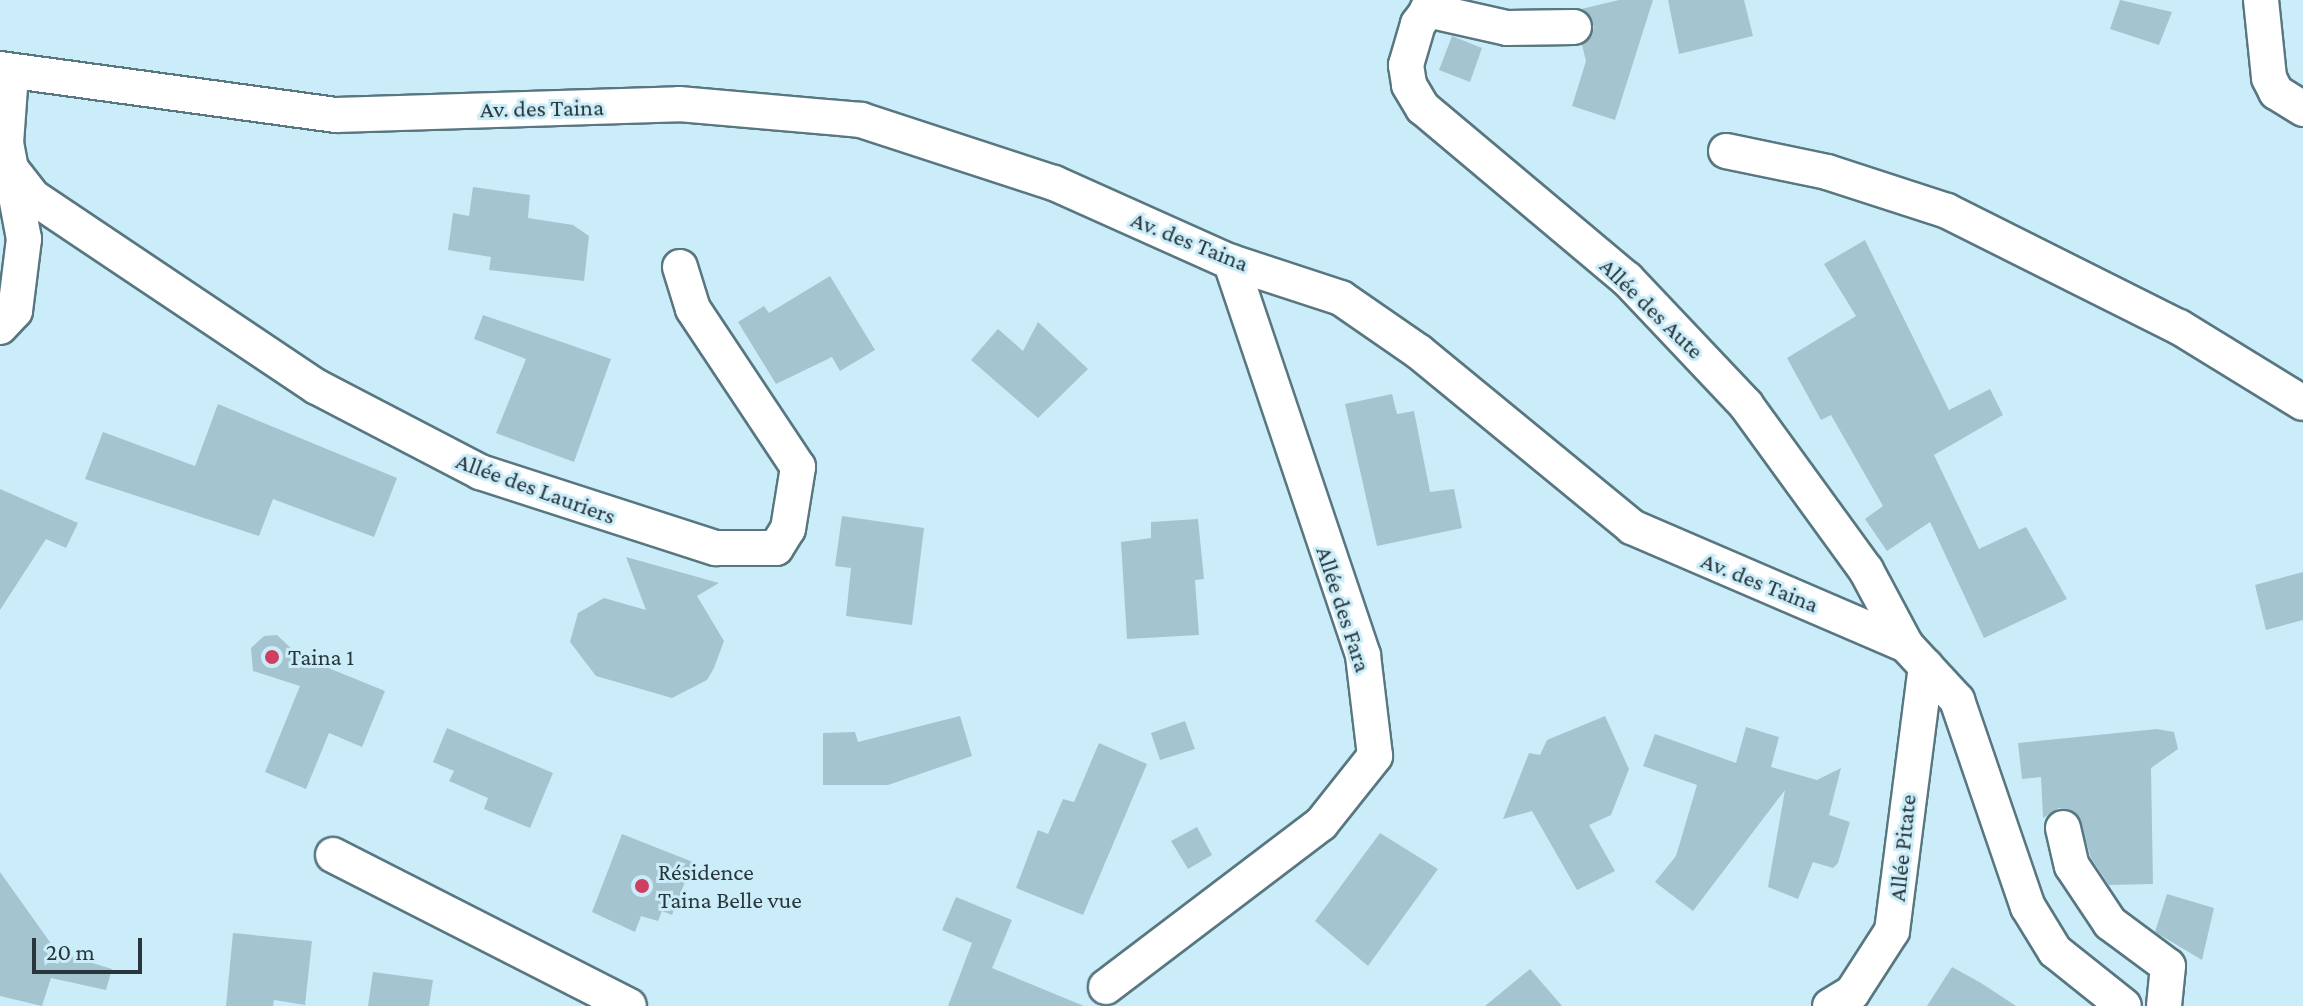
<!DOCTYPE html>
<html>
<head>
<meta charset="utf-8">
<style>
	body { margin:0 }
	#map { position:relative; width:2303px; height:1006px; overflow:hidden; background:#cbedf9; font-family:"Crimson Pro",serif }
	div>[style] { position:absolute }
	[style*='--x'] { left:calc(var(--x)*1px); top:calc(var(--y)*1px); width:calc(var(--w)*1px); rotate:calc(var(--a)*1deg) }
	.building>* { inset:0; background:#a4c5d0 }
	.roads { filter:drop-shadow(2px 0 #587781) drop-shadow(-2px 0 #587781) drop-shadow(0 2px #587781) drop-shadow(0 -2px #587781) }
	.minor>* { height:34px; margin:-17px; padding:0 17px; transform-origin:17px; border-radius:17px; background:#fff }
	.dots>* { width:22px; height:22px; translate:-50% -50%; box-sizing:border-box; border:4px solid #cbedf9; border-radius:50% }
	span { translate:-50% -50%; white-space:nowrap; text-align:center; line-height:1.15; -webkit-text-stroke:6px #cbedf9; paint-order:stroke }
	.street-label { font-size:24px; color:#29363b }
	.poi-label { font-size:24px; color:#29363b }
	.left { translate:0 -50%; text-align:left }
	.scale { position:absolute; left:32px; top:938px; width:110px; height:36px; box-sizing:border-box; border:4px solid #29363b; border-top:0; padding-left:10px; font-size:24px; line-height:28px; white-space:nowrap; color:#29363b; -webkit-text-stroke:6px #cbedf9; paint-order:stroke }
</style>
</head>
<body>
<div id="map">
	<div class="building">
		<div style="clip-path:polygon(1619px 0,1653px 0,1615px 120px,1572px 106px,1586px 61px,1582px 45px,1594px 27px,1581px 9px)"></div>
		<div style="clip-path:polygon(1668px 0,1744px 0,1753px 36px,1679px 54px)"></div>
		<div style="clip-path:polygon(2120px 0,2172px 12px,2159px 45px,2110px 29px)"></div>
		<div style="clip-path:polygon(1452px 36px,1482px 48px,1470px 82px,1439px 70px)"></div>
		<div style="clip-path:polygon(473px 187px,530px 195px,528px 218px,573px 225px,589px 236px,584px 281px,489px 270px,491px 257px,448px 250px,453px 213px,469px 216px)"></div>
		<div style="clip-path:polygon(1865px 240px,1949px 410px,1990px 389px,2003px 415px,1934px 455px,1979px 549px,2026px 527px,2067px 599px,1984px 638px,1930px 522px,1887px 551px,1865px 519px,1883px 506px,1831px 415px,1821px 420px,1787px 358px,1856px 316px,1824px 264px)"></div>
		<div style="clip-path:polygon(830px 276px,875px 350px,840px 371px,832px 357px,776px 384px,738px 322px,764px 306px,769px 313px)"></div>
		<div style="clip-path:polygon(483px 315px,611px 359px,574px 462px,496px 433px,526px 359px,474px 339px)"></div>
		<div style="clip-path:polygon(1038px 322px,1088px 369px,1038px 418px,971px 360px,998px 329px,1023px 351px)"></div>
		<div style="clip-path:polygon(1392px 394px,1397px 414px,1414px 411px,1430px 492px,1454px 489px,1462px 528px,1377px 546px,1345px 404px)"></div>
		<div style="clip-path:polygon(218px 404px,397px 478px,374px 537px,273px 499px,259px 536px,85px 479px,103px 432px,195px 466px)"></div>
		<div style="clip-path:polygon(0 489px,78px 523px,66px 548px,46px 539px,0 610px)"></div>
		<div style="clip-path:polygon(842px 516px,924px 528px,912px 625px,846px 616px,851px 568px,835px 566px)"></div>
		<div style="clip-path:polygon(1198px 519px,1204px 579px,1195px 580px,1199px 635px,1127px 639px,1121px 542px,1151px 538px,1151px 522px)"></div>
		<div style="clip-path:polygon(626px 557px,719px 583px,697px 596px,724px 641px,714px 668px,707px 680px,672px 698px,596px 676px,570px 642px,578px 613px,604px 598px,646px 610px)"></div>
		<div style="clip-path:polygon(2303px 572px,2303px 620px,2266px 630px,2255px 585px)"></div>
		<div style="clip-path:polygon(277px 635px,299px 656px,385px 691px,362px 747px,329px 733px,306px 789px,265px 772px,300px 686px,253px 671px,251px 648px,264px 636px)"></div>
		<div style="clip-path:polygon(960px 716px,972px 756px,888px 785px,823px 785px,823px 733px,855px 732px,858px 742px)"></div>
		<div style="clip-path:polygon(1605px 716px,1629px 769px,1611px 815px,1589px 825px,1615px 871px,1577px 890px,1532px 811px,1503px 819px,1529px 753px,1540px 755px,1547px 740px)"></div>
		<div style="clip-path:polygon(1185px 721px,1195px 749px,1160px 760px,1151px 733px)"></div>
		<div style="clip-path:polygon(1746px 727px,1779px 737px,1771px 767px,1817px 780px,1841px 768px,1829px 815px,1850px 822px,1838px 863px,1833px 868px,1813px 862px,1798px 899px,1768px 887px,1785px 790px,1693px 911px,1655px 882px,1676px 856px,1697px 785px,1643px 766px,1655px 734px,1736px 763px)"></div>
		<div style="clip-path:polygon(447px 728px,553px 773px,530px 828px,484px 809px,488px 798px,449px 781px,454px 771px,433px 762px)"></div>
		<div style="clip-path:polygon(2157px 729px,2174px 732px,2178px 749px,2151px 768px,2153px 884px,2109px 885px,2091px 858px,2077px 814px,2059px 808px,2043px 818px,2041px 777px,2022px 779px,2018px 743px)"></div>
		<div style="clip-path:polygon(1099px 743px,1147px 764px,1083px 915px,1016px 888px,1038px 830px,1048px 834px,1063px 799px,1074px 802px)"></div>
		<div style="clip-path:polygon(1197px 827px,1212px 855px,1188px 869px,1171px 841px)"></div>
		<div style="clip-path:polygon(1380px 833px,1438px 869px,1368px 966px,1315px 921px)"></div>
		<div style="clip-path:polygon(622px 834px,693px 862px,672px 915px,662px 911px,658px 921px,641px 916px,635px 932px,592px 912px)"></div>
		<div style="clip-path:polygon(0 872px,57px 952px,112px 969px,106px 990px,51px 978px,42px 1006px,0 996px)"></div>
		<div style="clip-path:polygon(2167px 894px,2214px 908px,2202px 960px,2155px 932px)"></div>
		<div style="clip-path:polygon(956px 897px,1012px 920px,992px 968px,1084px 1006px,948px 1006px,972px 943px,942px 930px)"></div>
		<div style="clip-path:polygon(233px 933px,312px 941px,305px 1005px,274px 1000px,273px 1006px,226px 1006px)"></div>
		<div style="clip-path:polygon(1952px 967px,1981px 983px,2016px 1006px,1927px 1006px)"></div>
		<div style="clip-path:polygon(1530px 969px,1562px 1006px,1485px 1006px)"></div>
		<div style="clip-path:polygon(373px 972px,433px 980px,429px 1006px,368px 1006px)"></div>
	</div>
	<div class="roads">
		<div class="minor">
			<div style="--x:1436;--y:0;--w:30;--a:127"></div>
			<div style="--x:1418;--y:24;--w:43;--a:106.3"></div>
			<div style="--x:1406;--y:65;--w:20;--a:81"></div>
			<div style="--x:1409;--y:85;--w:27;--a:59"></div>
			<div style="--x:1423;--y:108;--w:266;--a:40"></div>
			<div style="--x:1627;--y:279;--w:173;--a:46.6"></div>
			<div style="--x:1746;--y:405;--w:204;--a:54"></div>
			<div style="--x:1866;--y:570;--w:85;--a:61.9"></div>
			<div style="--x:2261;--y:0;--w:78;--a:84.1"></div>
			<div style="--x:2269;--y:78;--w:16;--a:63"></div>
			<div style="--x:2276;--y:92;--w:32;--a:32"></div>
			<div style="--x:1427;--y:10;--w:82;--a:12.7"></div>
			<div style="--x:1507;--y:28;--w:67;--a:-0.9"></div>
			<div style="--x:0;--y:69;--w:339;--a:7.8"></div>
			<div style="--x:336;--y:115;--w:343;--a:-1.8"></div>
			<div style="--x:679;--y:104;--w:183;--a:5"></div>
			<div style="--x:861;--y:120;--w:203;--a:18.1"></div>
			<div style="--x:1054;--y:183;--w:194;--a:24.1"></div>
			<div style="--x:1231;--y:262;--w:116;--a:18.1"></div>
			<div style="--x:1341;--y:298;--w:95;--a:34.7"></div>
			<div style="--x:1419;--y:352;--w:276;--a:39.4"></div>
			<div style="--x:1632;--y:527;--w:298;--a:23.3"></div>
			<div style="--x:1906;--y:645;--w:75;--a:47.2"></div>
			<div style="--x:1957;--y:700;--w:219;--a:71.1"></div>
			<div style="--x:2028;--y:907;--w:52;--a:58.5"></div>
			<div style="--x:2055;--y:951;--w:88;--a:38.6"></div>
			<div style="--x:1726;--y:151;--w:103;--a:11.7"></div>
			<div style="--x:1827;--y:172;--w:126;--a:18"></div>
			<div style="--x:1947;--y:211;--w:259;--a:26.6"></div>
			<div style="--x:2179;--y:327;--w:145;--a:31.5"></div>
			<div style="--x:12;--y:170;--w:34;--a:52"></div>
			<div style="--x:33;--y:197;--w:342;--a:33.8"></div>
			<div style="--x:317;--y:387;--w:184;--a:27.5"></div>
			<div style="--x:480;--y:472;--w:248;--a:17.9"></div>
			<div style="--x:716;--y:548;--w:60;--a:0"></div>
			<div style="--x:776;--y:548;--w:22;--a:-58"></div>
			<div style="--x:788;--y:529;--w:63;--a:-80.8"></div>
			<div style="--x:798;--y:467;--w:190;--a:-123.6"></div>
			<div style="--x:693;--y:309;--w:44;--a:-107.2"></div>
			<div style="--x:0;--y:327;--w:22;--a:-47"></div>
			<div style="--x:15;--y:311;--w:73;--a:-82.9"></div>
			<div style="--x:24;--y:239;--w:98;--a:-100.6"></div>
			<div style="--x:6;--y:143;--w:70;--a:-85.9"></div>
			<div style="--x:2063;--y:828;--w:39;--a:77"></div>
			<div style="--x:2072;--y:866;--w:69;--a:56.3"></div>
			<div style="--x:2110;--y:923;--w:72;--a:36.6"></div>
			<div style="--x:2168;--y:966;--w:40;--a:95.7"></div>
			<div style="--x:333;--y:855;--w:332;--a:27"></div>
			<div style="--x:1106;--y:987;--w:270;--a:-37.2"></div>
			<div style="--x:1321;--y:824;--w:87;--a:-51.5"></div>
			<div style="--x:1375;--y:756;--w:102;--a:-96.8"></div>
			<div style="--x:1363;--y:655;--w:415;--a:-108.6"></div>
			<div style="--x:1830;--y:1006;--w:26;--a:-31"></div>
			<div style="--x:1852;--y:993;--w:74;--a:-57.2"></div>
			<div style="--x:1892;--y:931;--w:267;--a:-82.7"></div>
		</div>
	</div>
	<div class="dots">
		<div style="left:272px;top:657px;background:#cf3f61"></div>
		<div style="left:642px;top:886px;background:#cf3f61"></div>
	</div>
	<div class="street-label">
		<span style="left:542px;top:108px;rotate:-1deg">Av. des Taina</span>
		<span style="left:1190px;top:241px;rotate:22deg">Av. des Taina</span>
		<span style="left:1652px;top:308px;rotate:44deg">Allée des Aute</span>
		<span style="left:536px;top:488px;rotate:20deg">Allée des Lauriers</span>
		<span style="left:1760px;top:582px;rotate:22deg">Av. des Taina</span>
		<span style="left:1344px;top:609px;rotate:72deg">Allée des Fara</span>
		<span style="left:1902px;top:848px;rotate:-84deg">Allée Pitate</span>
	</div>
	<div class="poi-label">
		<span class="left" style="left:288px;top:657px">Taina 1</span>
		<span class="left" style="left:658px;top:886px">Résidence<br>Taina Belle vue</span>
	</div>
	<div class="scale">20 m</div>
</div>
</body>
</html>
